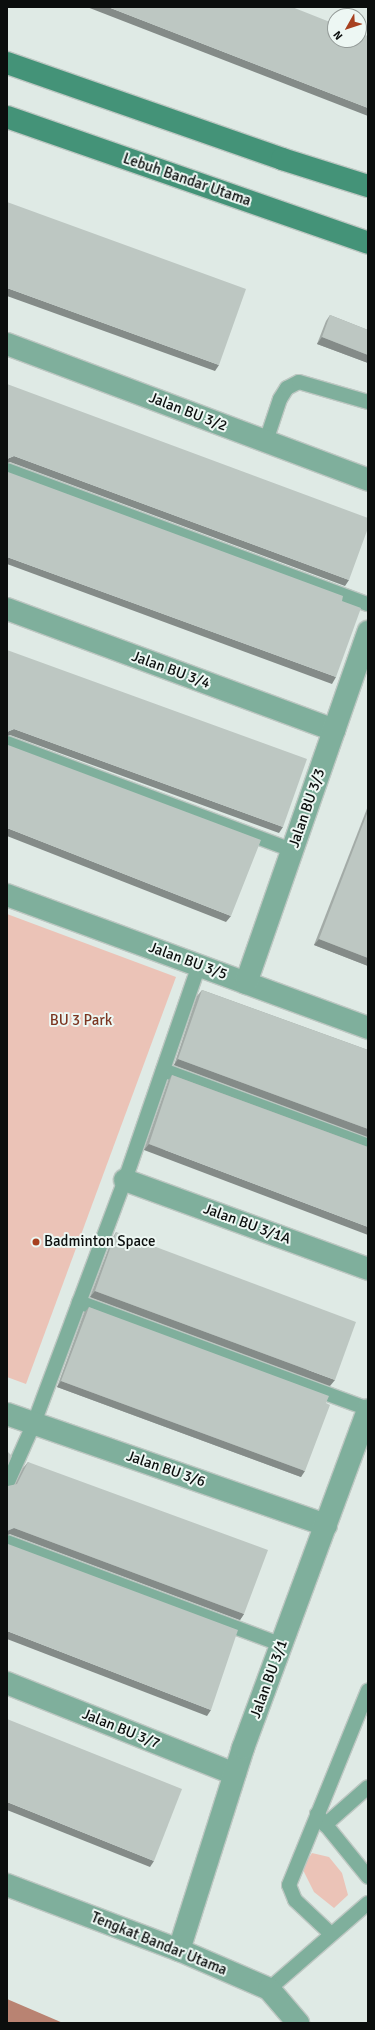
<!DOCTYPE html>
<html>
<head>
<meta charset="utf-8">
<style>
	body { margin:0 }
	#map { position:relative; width:375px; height:2030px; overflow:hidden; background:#dfeae5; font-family:Signika,sans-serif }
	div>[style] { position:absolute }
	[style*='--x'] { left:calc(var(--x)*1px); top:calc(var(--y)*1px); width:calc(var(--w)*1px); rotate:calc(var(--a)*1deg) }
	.green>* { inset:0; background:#ebc3b7 }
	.water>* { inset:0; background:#b98372 }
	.roads { filter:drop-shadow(1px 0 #bdc7c2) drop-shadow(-1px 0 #bdc7c2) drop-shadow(0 1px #bdc7c2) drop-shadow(0 -1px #bdc7c2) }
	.service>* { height:14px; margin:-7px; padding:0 7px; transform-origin:7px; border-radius:7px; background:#7faf9c }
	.minor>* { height:22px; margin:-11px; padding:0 11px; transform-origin:11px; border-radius:11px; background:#7faf9c }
	.tertiary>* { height:22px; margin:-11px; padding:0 11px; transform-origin:11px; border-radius:11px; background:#7faf9c }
	.secondary>* { height:22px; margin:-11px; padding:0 11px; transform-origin:11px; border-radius:11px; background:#449378 }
	.wall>* { inset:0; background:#a3aba7 }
	.shaded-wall>* { inset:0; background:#848b88 }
	.building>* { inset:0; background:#bdc7c2 }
	.dots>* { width:11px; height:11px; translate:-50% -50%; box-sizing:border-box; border:2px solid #edf7f3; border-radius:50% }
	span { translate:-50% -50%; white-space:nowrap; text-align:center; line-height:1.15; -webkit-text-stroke:4px #edf7f3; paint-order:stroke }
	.street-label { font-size:15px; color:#0b0e0d }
	.park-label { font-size:15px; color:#7b3621 }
	.poi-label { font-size:15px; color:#0b0e0d }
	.left { translate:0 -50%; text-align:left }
	.frame { position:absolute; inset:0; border:8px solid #0b0e0d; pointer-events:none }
	.north { position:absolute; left:327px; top:8px; width:40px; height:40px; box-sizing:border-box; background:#edf7f3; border:1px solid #939a97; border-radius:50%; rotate:231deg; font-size:11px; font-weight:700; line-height:16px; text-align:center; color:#0b0e0d }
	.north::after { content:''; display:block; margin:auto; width:14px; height:18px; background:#a7401f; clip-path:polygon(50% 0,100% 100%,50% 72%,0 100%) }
</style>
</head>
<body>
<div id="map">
	<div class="green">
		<div style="clip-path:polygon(7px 914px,176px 977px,26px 1384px,7px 1377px)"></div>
		<div style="clip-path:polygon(312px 1853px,329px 1857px,342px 1873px,348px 1895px,334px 1908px,314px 1892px,302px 1868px)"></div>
	</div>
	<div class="water">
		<div style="clip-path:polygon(7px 1999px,63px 2023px,7px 2023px)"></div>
	</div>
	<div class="roads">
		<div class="service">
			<div style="--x:266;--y:441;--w:44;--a:-71.6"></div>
			<div style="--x:280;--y:399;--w:13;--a:-58"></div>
			<div style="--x:287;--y:388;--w:13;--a:-27"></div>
			<div style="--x:299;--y:382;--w:72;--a:16.2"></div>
			<div style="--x:7;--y:470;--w:385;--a:20.4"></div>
			<div style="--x:7;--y:743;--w:304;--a:20.6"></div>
			<div style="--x:163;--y:1070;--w:219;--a:20.3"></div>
			<div style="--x:79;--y:1302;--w:308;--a:20.3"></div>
			<div style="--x:7;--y:1484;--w:67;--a:-66.1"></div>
			<div style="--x:34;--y:1423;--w:259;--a:-69.5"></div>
			<div style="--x:125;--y:1180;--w:227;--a:-71"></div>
			<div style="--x:7;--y:1542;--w:294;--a:20.5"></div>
			<div style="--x:317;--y:1814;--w:81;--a:51"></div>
			<div style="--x:325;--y:1825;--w:57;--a:-41.5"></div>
			<div style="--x:330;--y:1933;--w:48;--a:-136.7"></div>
			<div style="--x:295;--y:1900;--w:16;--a:-112"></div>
			<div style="--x:289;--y:1885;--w:210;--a:-67.9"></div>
			<div style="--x:269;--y:1989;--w:131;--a:-41"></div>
		</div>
		<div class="minor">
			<div style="--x:7;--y:344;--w:386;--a:20.6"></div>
			<div style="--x:7;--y:609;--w:349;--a:20.3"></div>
			<div style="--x:7;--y:895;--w:385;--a:20.2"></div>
			<div style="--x:246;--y:983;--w:372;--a:-70.8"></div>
			<div style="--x:125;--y:1180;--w:259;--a:20.1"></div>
			<div style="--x:7;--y:1414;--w:338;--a:19.2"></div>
			<div style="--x:7;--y:1683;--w:245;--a:21.8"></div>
			<div style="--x:179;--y:1950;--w:212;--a:-72.4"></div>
			<div style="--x:243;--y:1748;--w:360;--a:-69.7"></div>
		</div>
		<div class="tertiary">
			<div style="--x:7;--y:1885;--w:184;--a:20.7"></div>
			<div style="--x:179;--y:1950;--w:98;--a:23.4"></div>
			<div style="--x:269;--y:1989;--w:45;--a:49.5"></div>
		</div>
		<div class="secondary">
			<div style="--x:7;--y:63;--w:291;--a:19.2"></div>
			<div style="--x:282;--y:159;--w:90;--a:17.4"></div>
			<div style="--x:7;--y:117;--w:382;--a:19.2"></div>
		</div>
	</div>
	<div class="wall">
		<div style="clip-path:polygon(330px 315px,368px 330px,368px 363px,317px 344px,326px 321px)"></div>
		<div style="clip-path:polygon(368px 806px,368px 966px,314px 945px)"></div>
		<div style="clip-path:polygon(202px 990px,368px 1050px,368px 1137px,174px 1065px,197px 996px)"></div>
		<div style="clip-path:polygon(172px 1075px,368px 1147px,144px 1150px,168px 1081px)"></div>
		<div style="clip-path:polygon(116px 1232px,330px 1386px,90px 1297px,112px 1239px)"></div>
		<div style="clip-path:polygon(89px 1307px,326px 1403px,301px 1477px,57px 1387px,84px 1313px)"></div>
		<div style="clip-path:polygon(28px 1462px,244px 1614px,240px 1620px,10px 1534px,7px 1535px,7px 1484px,8px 1486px,15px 1485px,23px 1468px)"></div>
	</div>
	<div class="shaded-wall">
		<div style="clip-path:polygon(87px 7px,108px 7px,368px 108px,368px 116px)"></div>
		<div style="clip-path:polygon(7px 288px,219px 365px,215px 371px,7px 296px)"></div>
		<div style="clip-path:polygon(322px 337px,368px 355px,368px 363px,317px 344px)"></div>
		<div style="clip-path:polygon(14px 456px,349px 580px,345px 586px,10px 462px,7px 463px,7px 459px)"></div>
		<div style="clip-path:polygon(7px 557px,336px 677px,332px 684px,7px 564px)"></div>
		<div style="clip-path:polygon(14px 729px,283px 827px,279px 833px,10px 735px,7px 736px,7px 732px)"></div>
		<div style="clip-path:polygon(7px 828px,231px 916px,226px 922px,7px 836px)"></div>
		<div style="clip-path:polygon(319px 939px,368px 958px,368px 966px,314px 945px)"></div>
		<div style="clip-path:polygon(178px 1059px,368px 1129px,368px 1137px,174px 1065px)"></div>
		<div style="clip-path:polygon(149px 1144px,368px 1227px,368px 1235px,144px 1150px)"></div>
		<div style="clip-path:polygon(95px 1291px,335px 1380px,330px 1386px,90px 1297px)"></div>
		<div style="clip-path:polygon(61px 1381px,305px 1471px,301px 1477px,57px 1387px)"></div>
		<div style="clip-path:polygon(14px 1528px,244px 1614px,240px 1620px,10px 1534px,7px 1535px,7px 1531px)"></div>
		<div style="clip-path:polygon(7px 1631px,211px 1710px,207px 1716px,7px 1639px)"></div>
		<div style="clip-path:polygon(7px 1802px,154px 1861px,150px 1867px,7px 1810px)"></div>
	</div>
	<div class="building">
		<div style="clip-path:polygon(108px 7px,292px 7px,335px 24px,335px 40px,359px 40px,359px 33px,368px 36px,368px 108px)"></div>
		<div style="clip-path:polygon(7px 202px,246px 289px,219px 365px,7px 288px)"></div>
		<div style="clip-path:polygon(330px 315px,368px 330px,368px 355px,322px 337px)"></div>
		<div style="clip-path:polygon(7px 384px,368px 518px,368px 528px,349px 580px,14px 456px,7px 459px)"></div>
		<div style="clip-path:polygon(7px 469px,8px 472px,343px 596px,342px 601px,361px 608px,336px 677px,7px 557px)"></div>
		<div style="clip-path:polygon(7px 650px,307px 759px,283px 827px,14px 729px,7px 732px)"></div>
		<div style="clip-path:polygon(7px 742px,8px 745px,261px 840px,231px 916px,7px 828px)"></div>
		<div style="clip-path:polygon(368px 811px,368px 958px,319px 939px)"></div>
		<div style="clip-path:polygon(202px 990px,368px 1050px,368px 1129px,178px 1059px)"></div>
		<div style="clip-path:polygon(172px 1075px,368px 1147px,368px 1227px,149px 1144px)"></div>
		<div style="clip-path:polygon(116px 1232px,356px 1322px,335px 1380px,95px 1291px)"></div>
		<div style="clip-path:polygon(89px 1307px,329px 1396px,326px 1403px,330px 1405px,305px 1471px,61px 1381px)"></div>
		<div style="clip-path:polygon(7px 1451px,12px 1456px,7px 1468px)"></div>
		<div style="clip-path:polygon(28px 1462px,268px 1550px,244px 1614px,14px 1528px,7px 1531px,7px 1484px,8px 1486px,17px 1484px)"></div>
		<div style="clip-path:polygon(7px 1541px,8px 1544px,238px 1630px,211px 1710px,7px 1631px)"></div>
		<div style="clip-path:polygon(7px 1719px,182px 1789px,154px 1861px,7px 1802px)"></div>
	</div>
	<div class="dots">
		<div style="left:36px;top:1242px;background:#a7401f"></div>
	</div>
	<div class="street-label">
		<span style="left:187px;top:180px;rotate:19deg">Lebuh Bandar Utama</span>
		<span style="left:188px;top:412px;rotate:21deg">Jalan BU 3/2</span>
		<span style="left:171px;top:670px;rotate:20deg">Jalan BU 3/4</span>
		<span style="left:307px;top:808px;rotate:-71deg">Jalan BU 3/3</span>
		<span style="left:188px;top:961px;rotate:20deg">Jalan BU 3/5</span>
		<span style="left:247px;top:1224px;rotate:20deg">Jalan BU 3/1A</span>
		<span style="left:166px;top:1469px;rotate:19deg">Jalan BU 3/6</span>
		<span style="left:269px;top:1679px;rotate:-70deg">Jalan BU 3/1</span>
		<span style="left:121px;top:1729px;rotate:22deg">Jalan BU 3/7</span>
		<span style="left:159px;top:1944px;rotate:22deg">Tengkat Bandar Utama</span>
	</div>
	<div class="park-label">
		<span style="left:81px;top:1021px">BU 3 Park</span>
	</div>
	<div class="poi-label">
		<span class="left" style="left:44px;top:1242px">Badminton Space</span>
	</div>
	<div class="frame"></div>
	<div class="north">N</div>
</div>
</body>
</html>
